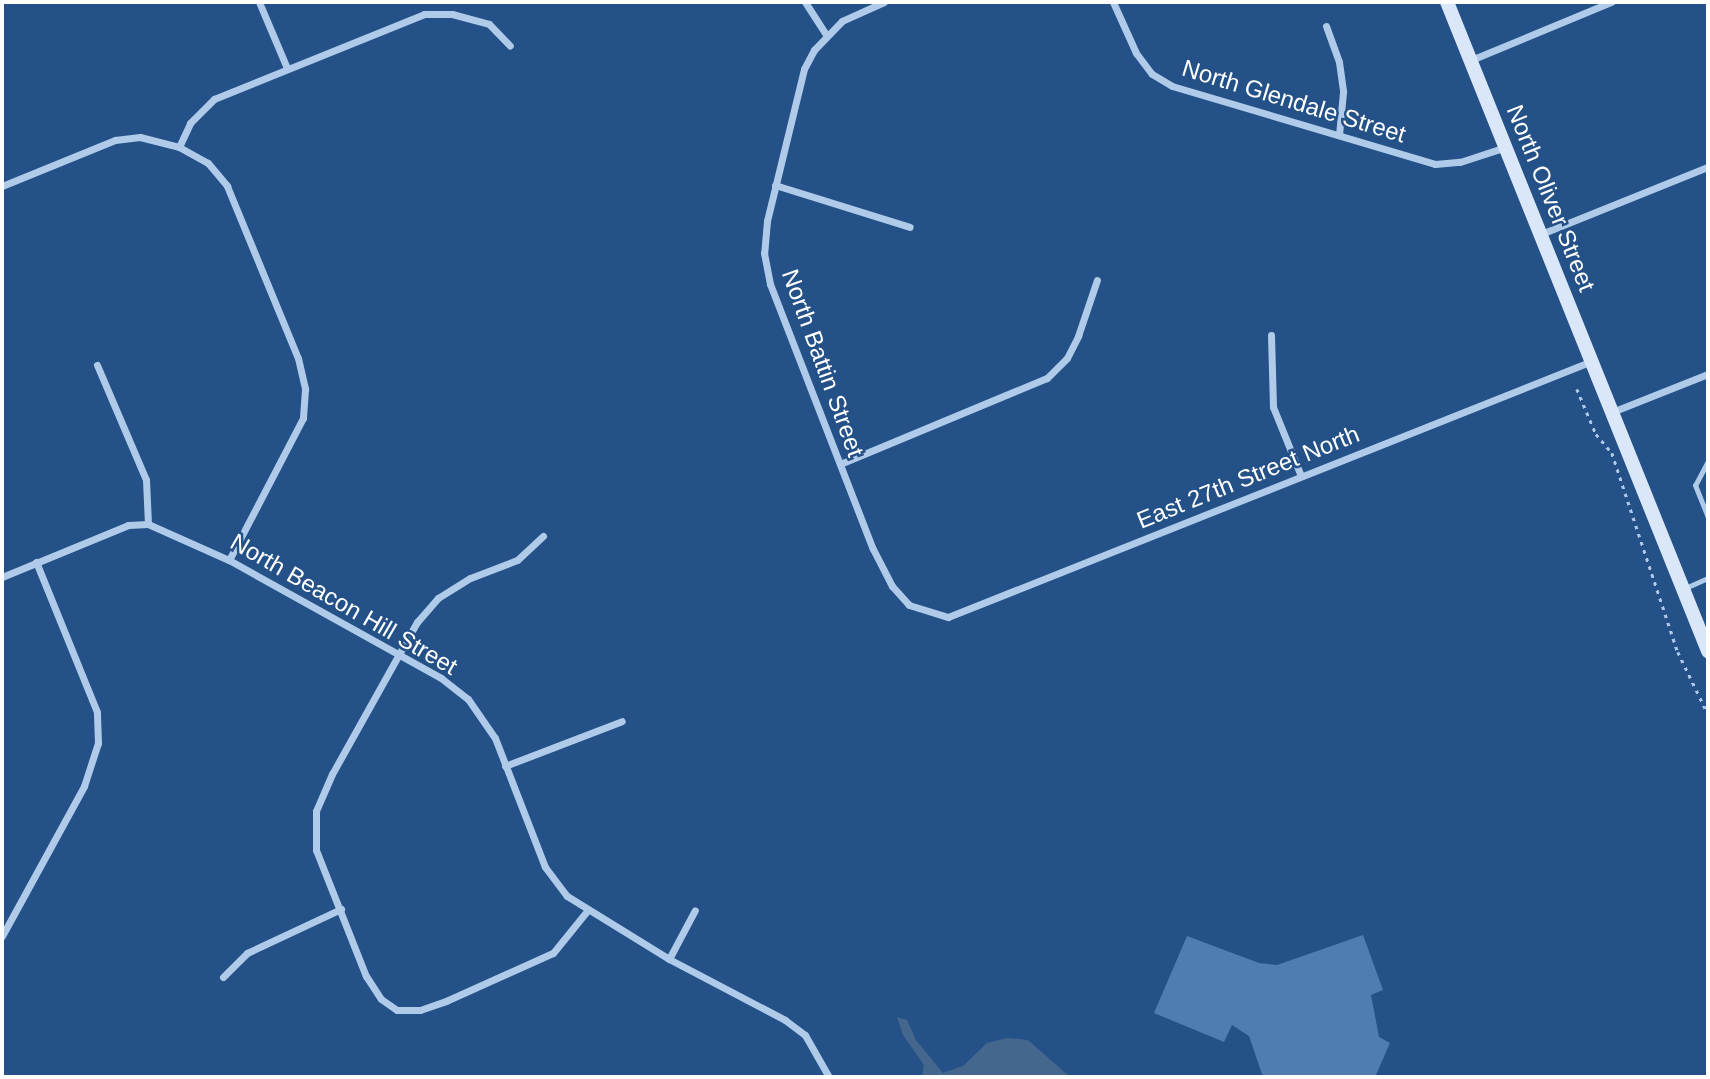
<!DOCTYPE html>
<html>
<head>
<meta charset="utf-8">
<style>
	body { margin:0 }
	#map { position:relative; width:1710px; height:1079px; overflow:hidden; background:#245187; font-family:Helvetica,sans-serif }
	div>[style] { position:absolute }
	[style*='--x'] { left:calc(var(--x)*1px); top:calc(var(--y)*1px); width:calc(var(--w)*1px); rotate:calc(var(--a)*1deg) }
	.water>* { inset:0; background:#46678d }
	.building>* { inset:0; background:#507db1 }
	.path>* { height:2.5px; margin-top:-1.25px; transform-origin:0; background:repeating-linear-gradient(90deg,#afcbe9 0 3.5px,transparent 0 8.5px) }
	.service>* { height:5px; margin:-2.5px; padding:0 2.5px; transform-origin:2.5px; border-radius:2.5px; background:#afcbe9 }
	.minor>* { height:7px; margin:-3.5px; padding:0 3.5px; transform-origin:3.5px; border-radius:3.5px; background:#afcbe9 }
	.secondary>* { height:14px; margin:-7px; padding:0 7px; transform-origin:7px; border-radius:7px; background:#dae7f8 }
	span { translate:-50% -50%; white-space:nowrap; text-align:center; line-height:1.15; -webkit-text-stroke:5px #245187; paint-order:stroke }
	.street-label { font-size:24px; color:#fff }
	.frame { position:absolute; inset:0; border:4px solid #fff; pointer-events:none }
</style>
</head>
<body>
<div id="map">
	<div class="water">
		<div style="clip-path:polygon(897px 1017px,907px 1020px,916px 1040px,943px 1073px,963px 1066px,987px 1043px,1007px 1038px,1028px 1040px,1070px 1077px,922px 1077px,924px 1065px,903px 1035px)"></div>
	</div>
	<div class="building">
		<div style="clip-path:polygon(1363px 935px,1383px 990px,1371px 995px,1379px 1037px,1390px 1043px,1375px 1077px,1263px 1077px,1249px 1036px,1232px 1025px,1224px 1042px,1154px 1013px,1187px 936px,1259px 963px,1277px 965px)"></div>
	</div>
	<div class="path">
		<div style="--x:1577;--y:389;--w:49;--a:67.1"></div>
		<div style="--x:1596;--y:434;--w:25;--a:50"></div>
		<div style="--x:1612;--y:453;--w:210;--a:71.7"></div>
		<div style="--x:1678;--y:652;--w:69;--a:64.2"></div>
	</div>
	<div class="service">
		<div style="--x:1708;--y:461;--w:27;--a:118"></div>
		<div style="--x:1695;--y:485;--w:35;--a:68"></div>
		<div style="--x:1683;--y:589;--w:27;--a:-24"></div>
	</div>
	<div class="minor">
		<div style="--x:259;--y:2;--w:72;--a:67"></div>
		<div style="--x:805;--y:2;--w:40;--a:57.1"></div>
		<div style="--x:884;--y:2;--w:46;--a:155.7"></div>
		<div style="--x:842;--y:21;--w:40;--a:134"></div>
		<div style="--x:814;--y:50;--w:21;--a:118"></div>
		<div style="--x:804;--y:69;--w:156;--a:103.7"></div>
		<div style="--x:767;--y:221;--w:32;--a:95"></div>
		<div style="--x:764;--y:253;--w:32;--a:79"></div>
		<div style="--x:770;--y:284;--w:284;--a:68.8"></div>
		<div style="--x:873;--y:549;--w:42;--a:62.8"></div>
		<div style="--x:892;--y:586;--w:25;--a:48"></div>
		<div style="--x:909;--y:605;--w:41;--a:17.1"></div>
		<div style="--x:948;--y:617;--w:693;--a:-21.68"></div>
		<div style="--x:1113;--y:2;--w:56;--a:65.7"></div>
		<div style="--x:1136;--y:53;--w:26;--a:53"></div>
		<div style="--x:1152;--y:74;--w:23;--a:31"></div>
		<div style="--x:1172;--y:86;--w:274;--a:16.5"></div>
		<div style="--x:1435;--y:164;--w:25;--a:-5"></div>
		<div style="--x:1460;--y:162;--w:48;--a:-18.1"></div>
		<div style="--x:1326;--y:26;--w:38;--a:70"></div>
		<div style="--x:1339;--y:62;--w:30;--a:82"></div>
		<div style="--x:1343;--y:92;--w:43;--a:95.3"></div>
		<div style="--x:1471;--y:60;--w:152;--a:-22.5"></div>
		<div style="--x:179;--y:147;--w:26;--a:-65"></div>
		<div style="--x:190;--y:123;--w:34;--a:-45"></div>
		<div style="--x:214;--y:99;--w:227;--a:-22"></div>
		<div style="--x:424;--y:14;--w:28;--a:0"></div>
		<div style="--x:452;--y:14;--w:38;--a:15"></div>
		<div style="--x:489;--y:24;--w:30;--a:46"></div>
		<div style="--x:775;--y:185;--w:141;--a:17.3"></div>
		<div style="--x:2;--y:186;--w:122;--a:-22.2"></div>
		<div style="--x:115;--y:140;--w:25;--a:-7"></div>
		<div style="--x:140;--y:137;--w:40;--a:14.4"></div>
		<div style="--x:179;--y:147;--w:33;--a:29"></div>
		<div style="--x:208;--y:163;--w:30;--a:50"></div>
		<div style="--x:227;--y:186;--w:186;--a:67.6"></div>
		<div style="--x:298;--y:358;--w:32;--a:77"></div>
		<div style="--x:305;--y:389;--w:29;--a:94"></div>
		<div style="--x:303;--y:418;--w:160;--a:117.5"></div>
		<div style="--x:1541;--y:234;--w:180;--a:-21.9"></div>
		<div style="--x:1271;--y:335;--w:72;--a:88.4"></div>
		<div style="--x:1273;--y:407;--w:74;--a:67.9"></div>
		<div style="--x:97;--y:365;--w:125;--a:66.9"></div>
		<div style="--x:146;--y:480;--w:44;--a:87.4"></div>
		<div style="--x:1612;--y:412;--w:103;--a:-21.6"></div>
		<div style="--x:840;--y:464;--w:224;--a:-22.6"></div>
		<div style="--x:1047;--y:378;--w:28;--a:-45"></div>
		<div style="--x:1067;--y:358;--w:25;--a:-63"></div>
		<div style="--x:1078;--y:336;--w:59;--a:-71.3"></div>
		<div style="--x:543;--y:536;--w:35;--a:137"></div>
		<div style="--x:517;--y:560;--w:50;--a:159"></div>
		<div style="--x:470;--y:578;--w:38;--a:148"></div>
		<div style="--x:438;--y:598;--w:32;--a:131"></div>
		<div style="--x:417;--y:622;--w:174;--a:119.2"></div>
		<div style="--x:332;--y:774;--w:40;--a:113.4"></div>
		<div style="--x:316;--y:811;--w:39;--a:90"></div>
		<div style="--x:316;--y:850;--w:136;--a:68.4"></div>
		<div style="--x:366;--y:976;--w:27;--a:57"></div>
		<div style="--x:381;--y:999;--w:19;--a:35"></div>
		<div style="--x:397;--y:1010;--w:23;--a:0"></div>
		<div style="--x:420;--y:1010;--w:28;--a:-19"></div>
		<div style="--x:446;--y:1001;--w:117;--a:-24.2"></div>
		<div style="--x:553;--y:953;--w:54;--a:-51"></div>
		<div style="--x:2;--y:577;--w:136;--a:-22.4"></div>
		<div style="--x:128;--y:525;--w:20;--a:-3"></div>
		<div style="--x:148;--y:524;--w:89;--a:24"></div>
		<div style="--x:229;--y:560;--w:243;--a:29.1"></div>
		<div style="--x:441;--y:678;--w:34;--a:38"></div>
		<div style="--x:468;--y:699;--w:47;--a:55.3"></div>
		<div style="--x:495;--y:738;--w:138;--a:68.8"></div>
		<div style="--x:545;--y:867;--w:36;--a:53"></div>
		<div style="--x:567;--y:896;--w:120;--a:31.7"></div>
		<div style="--x:669;--y:959;--w:131;--a:27.7"></div>
		<div style="--x:785;--y:1020;--w:25;--a:37"></div>
		<div style="--x:805;--y:1035;--w:48;--a:60.3"></div>
		<div style="--x:505;--y:766;--w:125;--a:-21"></div>
		<div style="--x:2;--y:936;--w:171;--a:-61.3"></div>
		<div style="--x:84;--y:786;--w:45;--a:-72"></div>
		<div style="--x:98;--y:743;--w:31;--a:-92"></div>
		<div style="--x:97;--y:712;--w:162;--a:-112.1"></div>
		<div style="--x:669;--y:959;--w:55;--a:-62"></div>
		<div style="--x:223;--y:977;--w:34;--a:-45"></div>
		<div style="--x:247;--y:953;--w:104;--a:-25.1"></div>
	</div>
	<div class="secondary">
		<div style="--x:1447;--y:2;--w:700;--a:68.09"></div>
	</div>
	<div class="street-label">
		<span style="left:1294px;top:101px;rotate:17deg">North Glendale Street</span>
		<span style="left:1551px;top:198px;rotate:68deg">North Oliver Street</span>
		<span style="left:823px;top:363px;rotate:70deg">North Battin Street</span>
		<span style="left:1248px;top:477px;rotate:-22deg">East 27th Street North</span>
		<span style="left:344px;top:604px;rotate:30deg">North Beacon Hill Street</span>
	</div>
	<div class="frame"></div>
</div>
</body>
</html>
